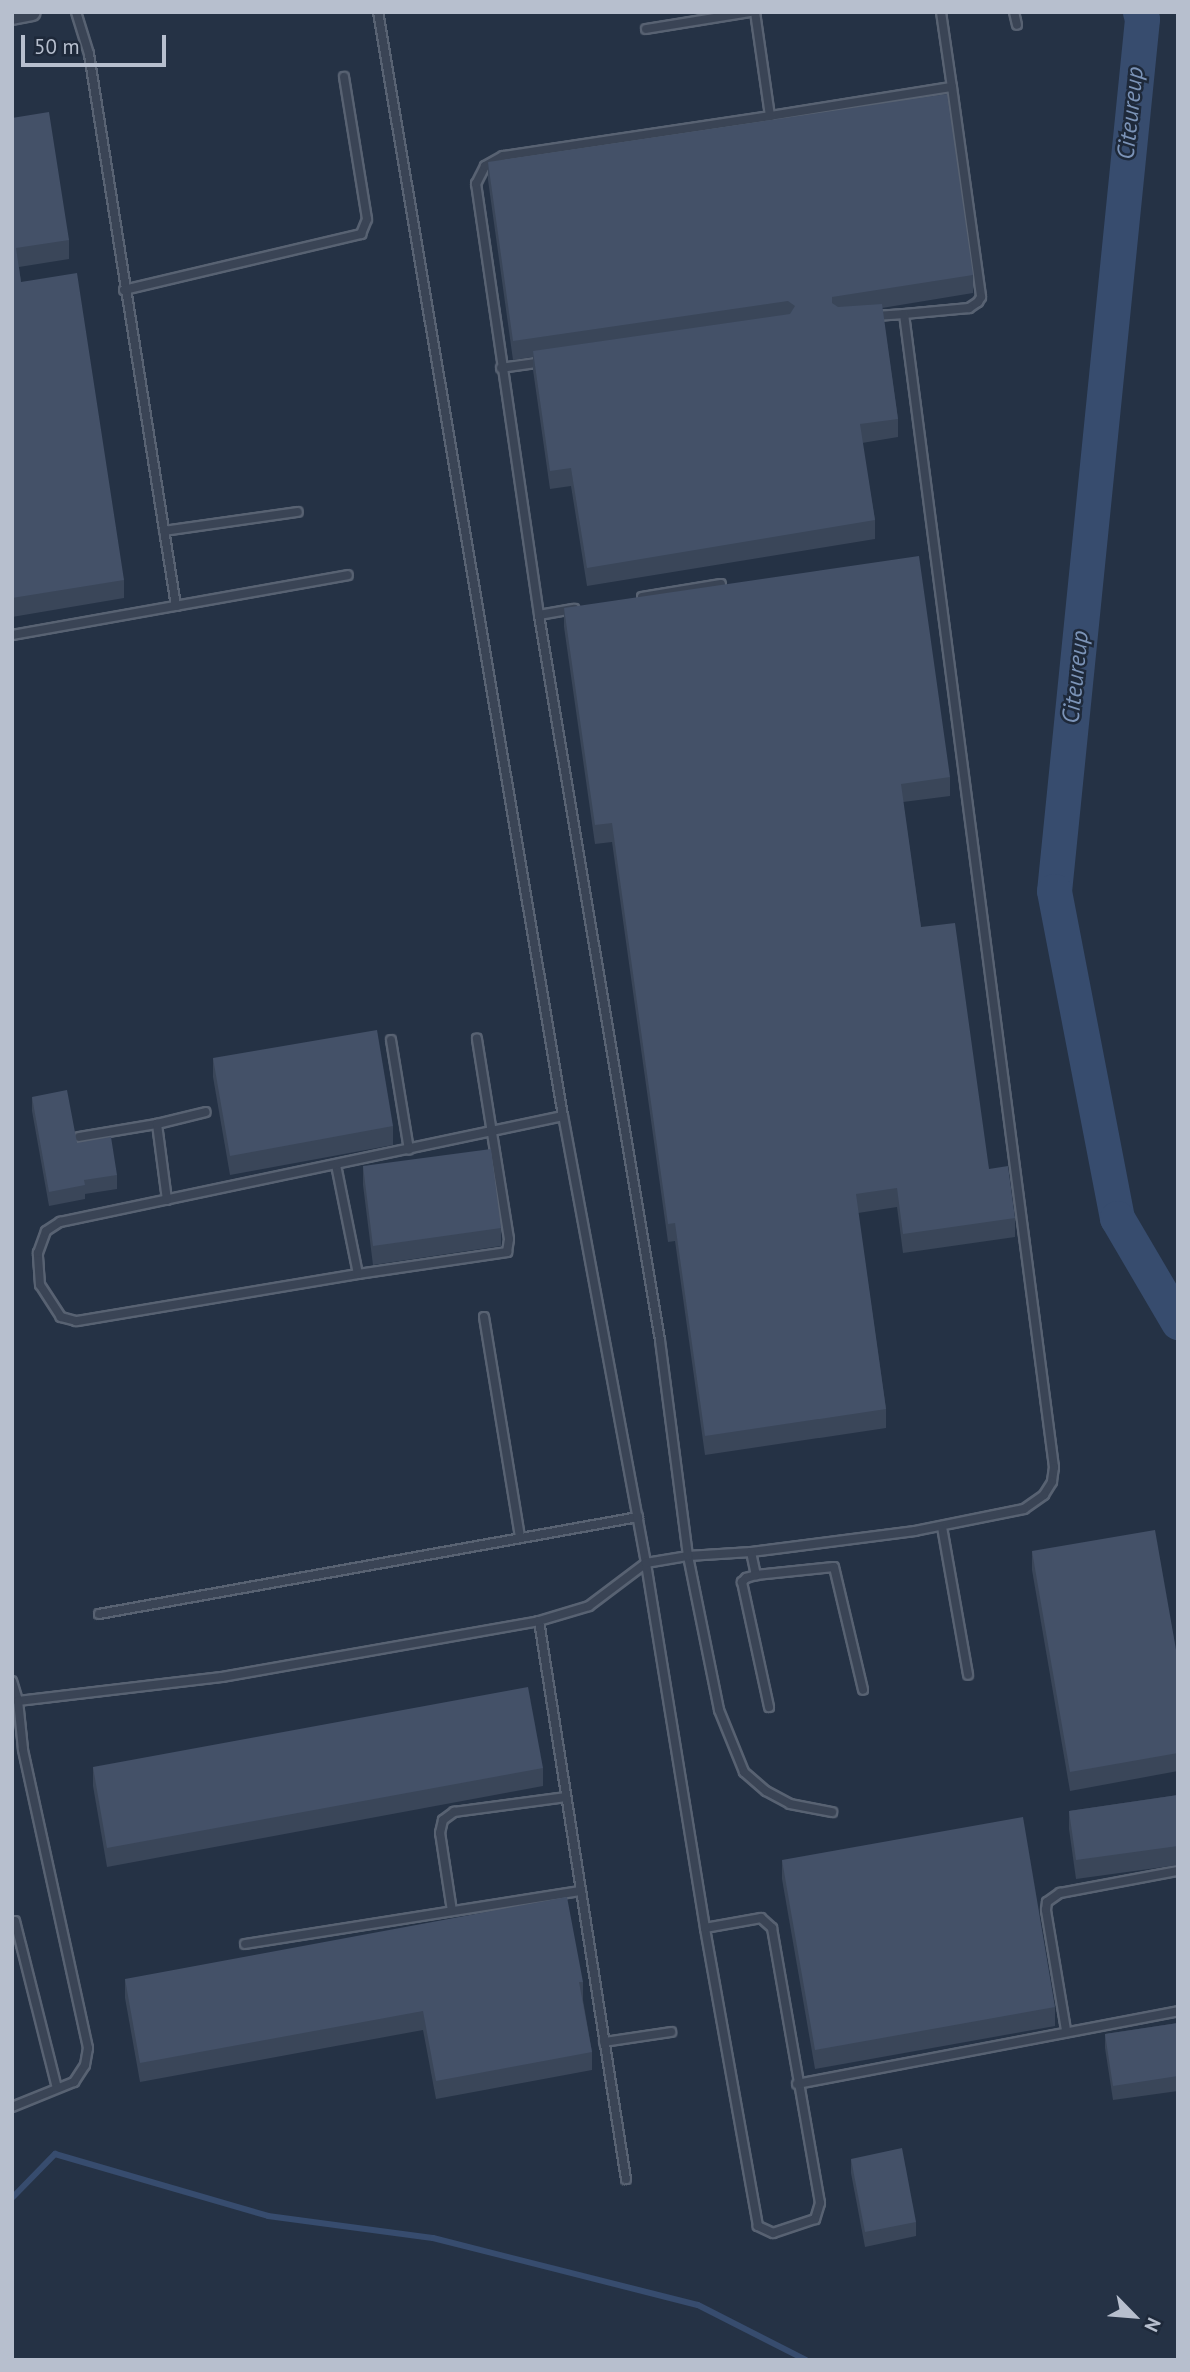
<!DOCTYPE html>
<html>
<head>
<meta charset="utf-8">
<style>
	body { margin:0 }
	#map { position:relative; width:1190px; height:2372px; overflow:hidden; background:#253245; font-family:"PT Sans",sans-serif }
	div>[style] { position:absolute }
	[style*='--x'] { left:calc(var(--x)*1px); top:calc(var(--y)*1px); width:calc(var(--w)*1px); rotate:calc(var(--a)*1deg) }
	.stream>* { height:6px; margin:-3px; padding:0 3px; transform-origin:3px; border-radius:3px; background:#374c6e }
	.river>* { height:35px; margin:-17.5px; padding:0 17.5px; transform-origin:17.5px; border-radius:17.5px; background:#374c6e }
	.roads { filter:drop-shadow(2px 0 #586272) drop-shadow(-2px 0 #586272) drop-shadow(0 2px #586272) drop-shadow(0 -2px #586272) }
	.service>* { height:8px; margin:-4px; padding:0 4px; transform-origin:4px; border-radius:4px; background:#3a4455 }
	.minor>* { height:16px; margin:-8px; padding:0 8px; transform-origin:8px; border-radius:8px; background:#3a4455 }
	.wall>* { inset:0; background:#3a4659 }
	.building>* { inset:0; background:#445168 }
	span { translate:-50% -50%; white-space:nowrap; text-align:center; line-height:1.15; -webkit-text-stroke:5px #1e293a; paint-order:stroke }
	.water-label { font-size:24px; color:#7c94b8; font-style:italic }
	.frame { position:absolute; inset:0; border:14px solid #b7bfce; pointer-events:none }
	.north { position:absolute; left:1099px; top:2281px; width:70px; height:70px; -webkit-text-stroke:5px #1e293a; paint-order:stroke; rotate:115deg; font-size:19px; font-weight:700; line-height:28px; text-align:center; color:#b7bfce }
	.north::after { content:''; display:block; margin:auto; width:24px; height:32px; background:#b7bfce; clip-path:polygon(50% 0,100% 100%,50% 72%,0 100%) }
	.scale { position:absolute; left:21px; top:35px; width:145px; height:32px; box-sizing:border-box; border:4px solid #b7bfce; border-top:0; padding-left:9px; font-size:21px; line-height:24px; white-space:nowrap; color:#b7bfce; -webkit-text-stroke:5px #1e293a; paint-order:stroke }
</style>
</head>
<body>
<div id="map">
	<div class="stream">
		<div style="--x:12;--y:2198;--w:62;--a:-45.7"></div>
		<div style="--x:55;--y:2154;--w:222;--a:16.2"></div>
		<div style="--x:268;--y:2216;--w:166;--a:7.6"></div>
		<div style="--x:433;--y:2238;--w:273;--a:14.2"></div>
		<div style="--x:698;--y:2305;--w:121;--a:27"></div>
	</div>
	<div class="river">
		<div style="--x:1140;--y:12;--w:7;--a:74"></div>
		<div style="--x:1142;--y:19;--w:876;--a:95.76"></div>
		<div style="--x:1054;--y:891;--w:333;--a:79.1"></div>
		<div style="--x:1117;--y:1218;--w:121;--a:59.6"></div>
	</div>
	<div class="roads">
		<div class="service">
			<div style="--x:76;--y:12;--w:44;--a:72.8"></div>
			<div style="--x:89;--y:54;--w:559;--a:81.04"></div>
			<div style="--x:941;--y:12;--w:76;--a:81.7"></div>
			<div style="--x:1014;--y:12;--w:13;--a:77"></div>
			<div style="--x:646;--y:29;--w:106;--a:-9.2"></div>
			<div style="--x:770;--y:116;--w:184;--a:-9.1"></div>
			<div style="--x:952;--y:87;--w:212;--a:82.1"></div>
			<div style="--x:981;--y:297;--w:6;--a:121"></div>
			<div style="--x:978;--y:302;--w:11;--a:146"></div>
			<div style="--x:969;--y:308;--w:65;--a:174.7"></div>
			<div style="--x:904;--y:314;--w:1163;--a:82.59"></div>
			<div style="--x:1054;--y:1467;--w:15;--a:98"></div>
			<div style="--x:1052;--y:1482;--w:15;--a:122"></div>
			<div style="--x:1044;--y:1495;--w:24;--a:145"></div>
			<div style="--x:1024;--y:1509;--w:111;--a:168.6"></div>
			<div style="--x:915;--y:1531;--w:165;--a:172.7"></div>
			<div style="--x:751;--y:1552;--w:63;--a:176.4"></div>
			<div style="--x:688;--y:1556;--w:157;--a:78.6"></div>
			<div style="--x:719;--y:1710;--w:67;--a:68"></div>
			<div style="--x:744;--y:1772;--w:29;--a:41"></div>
			<div style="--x:766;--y:1791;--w:27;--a:28"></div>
			<div style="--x:790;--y:1804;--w:43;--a:10.8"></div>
			<div style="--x:124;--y:290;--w:244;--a:-13.3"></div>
			<div style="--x:361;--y:234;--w:16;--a:-68"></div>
			<div style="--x:367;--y:219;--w:144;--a:-99.2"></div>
			<div style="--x:876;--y:316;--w:28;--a:-4"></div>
			<div style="--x:501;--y:368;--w:42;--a:-8.1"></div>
			<div style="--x:164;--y:531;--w:135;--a:-8.1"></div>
			<div style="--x:642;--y:597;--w:80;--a:-9.3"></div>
			<div style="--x:539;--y:615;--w:36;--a:-10"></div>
			<div style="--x:12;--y:635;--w:341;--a:-10.1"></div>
			<div style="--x:391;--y:1040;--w:111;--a:80.7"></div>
			<div style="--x:79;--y:1137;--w:79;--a:-9.5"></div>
			<div style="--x:336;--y:1165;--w:111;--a:78.6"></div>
			<div style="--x:358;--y:1274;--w:286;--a:170.5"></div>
			<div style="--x:76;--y:1321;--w:16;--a:-165"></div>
			<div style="--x:61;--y:1317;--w:38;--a:-123"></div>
			<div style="--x:40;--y:1285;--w:32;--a:-94"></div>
			<div style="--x:38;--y:1253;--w:23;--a:-70"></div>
			<div style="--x:46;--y:1231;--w:17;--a:-33"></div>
			<div style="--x:60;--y:1222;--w:514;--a:-11.9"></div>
			<div style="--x:167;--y:1200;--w:77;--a:-97.5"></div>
			<div style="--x:157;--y:1124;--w:50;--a:-13.8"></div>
			<div style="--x:358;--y:1274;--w:151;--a:-8.4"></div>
			<div style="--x:507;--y:1252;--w:13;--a:-81"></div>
			<div style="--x:509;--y:1239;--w:203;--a:-99.1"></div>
			<div style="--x:484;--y:1317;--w:224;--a:80.7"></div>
			<div style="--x:942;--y:1527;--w:150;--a:80"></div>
			<div style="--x:751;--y:1552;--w:24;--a:78"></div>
			<div style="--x:756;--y:1575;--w:78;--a:-5.9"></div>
			<div style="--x:834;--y:1567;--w:126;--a:76.7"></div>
			<div style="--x:756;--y:1575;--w:10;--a:163"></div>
			<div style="--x:746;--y:1578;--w:6;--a:135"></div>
			<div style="--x:742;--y:1582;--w:128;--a:77.8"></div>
			<div style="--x:99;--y:1614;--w:548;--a:-10.2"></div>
			<div style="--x:539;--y:1621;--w:565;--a:81.14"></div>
			<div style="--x:12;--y:1681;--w:21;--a:73"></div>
			<div style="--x:18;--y:1701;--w:205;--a:-6.7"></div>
			<div style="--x:222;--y:1677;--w:322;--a:-10"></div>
			<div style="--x:539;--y:1621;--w:52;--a:-16.7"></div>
			<div style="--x:589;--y:1606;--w:71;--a:-37"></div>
			<div style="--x:646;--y:1563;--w:455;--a:-100.5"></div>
			<div style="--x:563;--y:1116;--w:1119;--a:-99.51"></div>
			<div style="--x:452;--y:1911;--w:79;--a:-98.7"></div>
			<div style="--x:440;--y:1833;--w:13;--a:-77"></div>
			<div style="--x:443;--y:1820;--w:14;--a:-36"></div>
			<div style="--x:454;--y:1812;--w:113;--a:-7.6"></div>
			<div style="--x:15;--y:1921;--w:172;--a:75.9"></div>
			<div style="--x:705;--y:1928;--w:57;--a:-10.1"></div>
			<div style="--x:761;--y:1918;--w:15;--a:42"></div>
			<div style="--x:772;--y:1928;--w:279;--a:80.1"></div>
			<div style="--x:820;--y:2203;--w:17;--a:107"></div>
			<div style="--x:815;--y:2219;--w:44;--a:161.6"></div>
			<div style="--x:773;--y:2233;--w:17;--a:-155"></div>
			<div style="--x:758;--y:2226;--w:303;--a:-100.1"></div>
			<div style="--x:705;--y:1928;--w:370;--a:-99.2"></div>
			<div style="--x:646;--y:1563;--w:43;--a:-9.5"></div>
			<div style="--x:688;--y:1556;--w:218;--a:-97.4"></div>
			<div style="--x:660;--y:1340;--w:735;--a:-99.48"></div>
			<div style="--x:539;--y:615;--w:436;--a:-98.3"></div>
			<div style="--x:476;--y:184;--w:20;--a:-63"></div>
			<div style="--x:485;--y:166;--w:21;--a:-29"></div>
			<div style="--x:503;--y:156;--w:270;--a:-8.5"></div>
			<div style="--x:770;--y:116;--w:105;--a:-98.2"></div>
			<div style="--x:245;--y:1944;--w:340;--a:-9"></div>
			<div style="--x:1066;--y:2030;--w:122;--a:-99.5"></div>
			<div style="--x:1046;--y:1910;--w:8;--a:-83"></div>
			<div style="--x:1047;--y:1902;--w:16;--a:-35"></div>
			<div style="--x:1060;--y:1893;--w:120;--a:-10.6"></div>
			<div style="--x:604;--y:2042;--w:68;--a:-8.5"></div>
			<div style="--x:797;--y:2084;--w:388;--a:-10.8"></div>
			<div style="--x:12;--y:2107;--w:67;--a:-22"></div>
			<div style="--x:74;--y:2082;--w:20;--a:-57"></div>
			<div style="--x:85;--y:2065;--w:17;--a:-80"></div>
			<div style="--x:88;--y:2048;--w:306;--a:-102.3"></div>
			<div style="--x:23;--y:1749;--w:48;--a:-95.9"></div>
		</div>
		<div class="minor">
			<div style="--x:12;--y:16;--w:20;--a:-11"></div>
		</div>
	</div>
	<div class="wall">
		<div style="clip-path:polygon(12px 118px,69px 240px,69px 259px,19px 267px,21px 282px,124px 580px,124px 598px,12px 617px)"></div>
		<div style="clip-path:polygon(488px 162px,973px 275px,973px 293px,882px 308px,898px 419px,898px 437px,862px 443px,875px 520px,875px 539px,587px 586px,571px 486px,550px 489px,533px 370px,533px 357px,513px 360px,488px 180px)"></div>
		<div style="clip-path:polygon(564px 608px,950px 777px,950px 796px,903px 802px,921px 927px,989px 1169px,1015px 1218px,1015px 1237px,903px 1253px,897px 1207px,858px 1213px,886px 1409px,886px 1428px,705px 1455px,675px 1241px,668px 1242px,612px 842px,595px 844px,564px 627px)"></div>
		<div style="clip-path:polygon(213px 1058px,393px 1126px,393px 1145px,230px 1175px,213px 1077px)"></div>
		<div style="clip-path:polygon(32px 1097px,77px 1143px,117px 1175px,117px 1189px,85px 1194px,85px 1199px,49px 1206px,32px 1111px)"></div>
		<div style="clip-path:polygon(363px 1166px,501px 1228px,501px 1246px,373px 1265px,363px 1185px)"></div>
		<div style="clip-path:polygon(1032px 1551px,1178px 1661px,1178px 1771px,1070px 1791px,1032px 1570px)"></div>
		<div style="clip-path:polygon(93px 1767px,543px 1768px,543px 1786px,107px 1867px,93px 1786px)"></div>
		<div style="clip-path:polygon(1178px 1795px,1178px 1865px,1076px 1879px,1069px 1829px,1069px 1811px)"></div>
		<div style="clip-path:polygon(782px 1860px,1055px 2007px,1055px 2026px,815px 2069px,782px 1879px)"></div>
		<div style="clip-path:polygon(125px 1979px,583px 1982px,583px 2000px,592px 2052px,592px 2070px,436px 2099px,423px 2030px,140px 2082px,125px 1998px)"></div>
		<div style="clip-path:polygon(1178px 2023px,1178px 2091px,1113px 2100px,1105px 2048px,1105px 2034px)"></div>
		<div style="clip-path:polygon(851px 2159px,916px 2222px,916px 2236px,865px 2247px,851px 2173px)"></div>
	</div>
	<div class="building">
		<div style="clip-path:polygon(947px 94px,973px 275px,832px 297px,832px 303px,838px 307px,882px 304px,898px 419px,860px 424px,875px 520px,587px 568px,571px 468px,550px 471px,533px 351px,790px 314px,795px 306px,788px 301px,513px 341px,488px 162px)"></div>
		<div style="clip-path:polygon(49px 112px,69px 240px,16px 248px,21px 282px,77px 273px,124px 580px,12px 598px,12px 118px)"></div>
		<div style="clip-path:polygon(919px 556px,950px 777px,901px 784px,921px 927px,955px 923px,989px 1169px,1008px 1166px,1015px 1218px,903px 1234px,897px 1188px,856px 1194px,886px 1409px,705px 1436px,675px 1223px,668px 1224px,612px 823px,595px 825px,564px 608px)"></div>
		<div style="clip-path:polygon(377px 1030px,393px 1126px,230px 1156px,213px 1058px)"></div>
		<div style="clip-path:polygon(67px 1090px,77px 1143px,111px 1137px,117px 1175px,84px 1180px,85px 1185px,49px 1192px,32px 1097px)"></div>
		<div style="clip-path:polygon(491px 1149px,501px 1228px,373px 1246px,363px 1166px)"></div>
		<div style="clip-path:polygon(1155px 1530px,1178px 1661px,1178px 1753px,1070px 1772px,1032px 1551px)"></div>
		<div style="clip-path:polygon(528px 1687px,543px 1768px,107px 1848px,93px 1767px)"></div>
		<div style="clip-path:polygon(1178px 1795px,1178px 1846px,1076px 1860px,1069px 1811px)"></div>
		<div style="clip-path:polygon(1023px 1817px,1055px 2007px,815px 2050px,782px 1860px)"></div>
		<div style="clip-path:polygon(567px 1897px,583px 1982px,579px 1982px,592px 2052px,436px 2081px,423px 2011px,140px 2063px,125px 1979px)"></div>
		<div style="clip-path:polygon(1178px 2023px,1178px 2076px,1113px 2086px,1105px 2034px)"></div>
		<div style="clip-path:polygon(902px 2148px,916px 2222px,865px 2232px,851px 2159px)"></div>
	</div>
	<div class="water-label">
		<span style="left:1130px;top:113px;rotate:-84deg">Citeureup</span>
		<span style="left:1075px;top:677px;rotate:-84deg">Citeureup</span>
	</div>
	<div class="frame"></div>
	<div class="north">N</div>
	<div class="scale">50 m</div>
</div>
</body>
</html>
